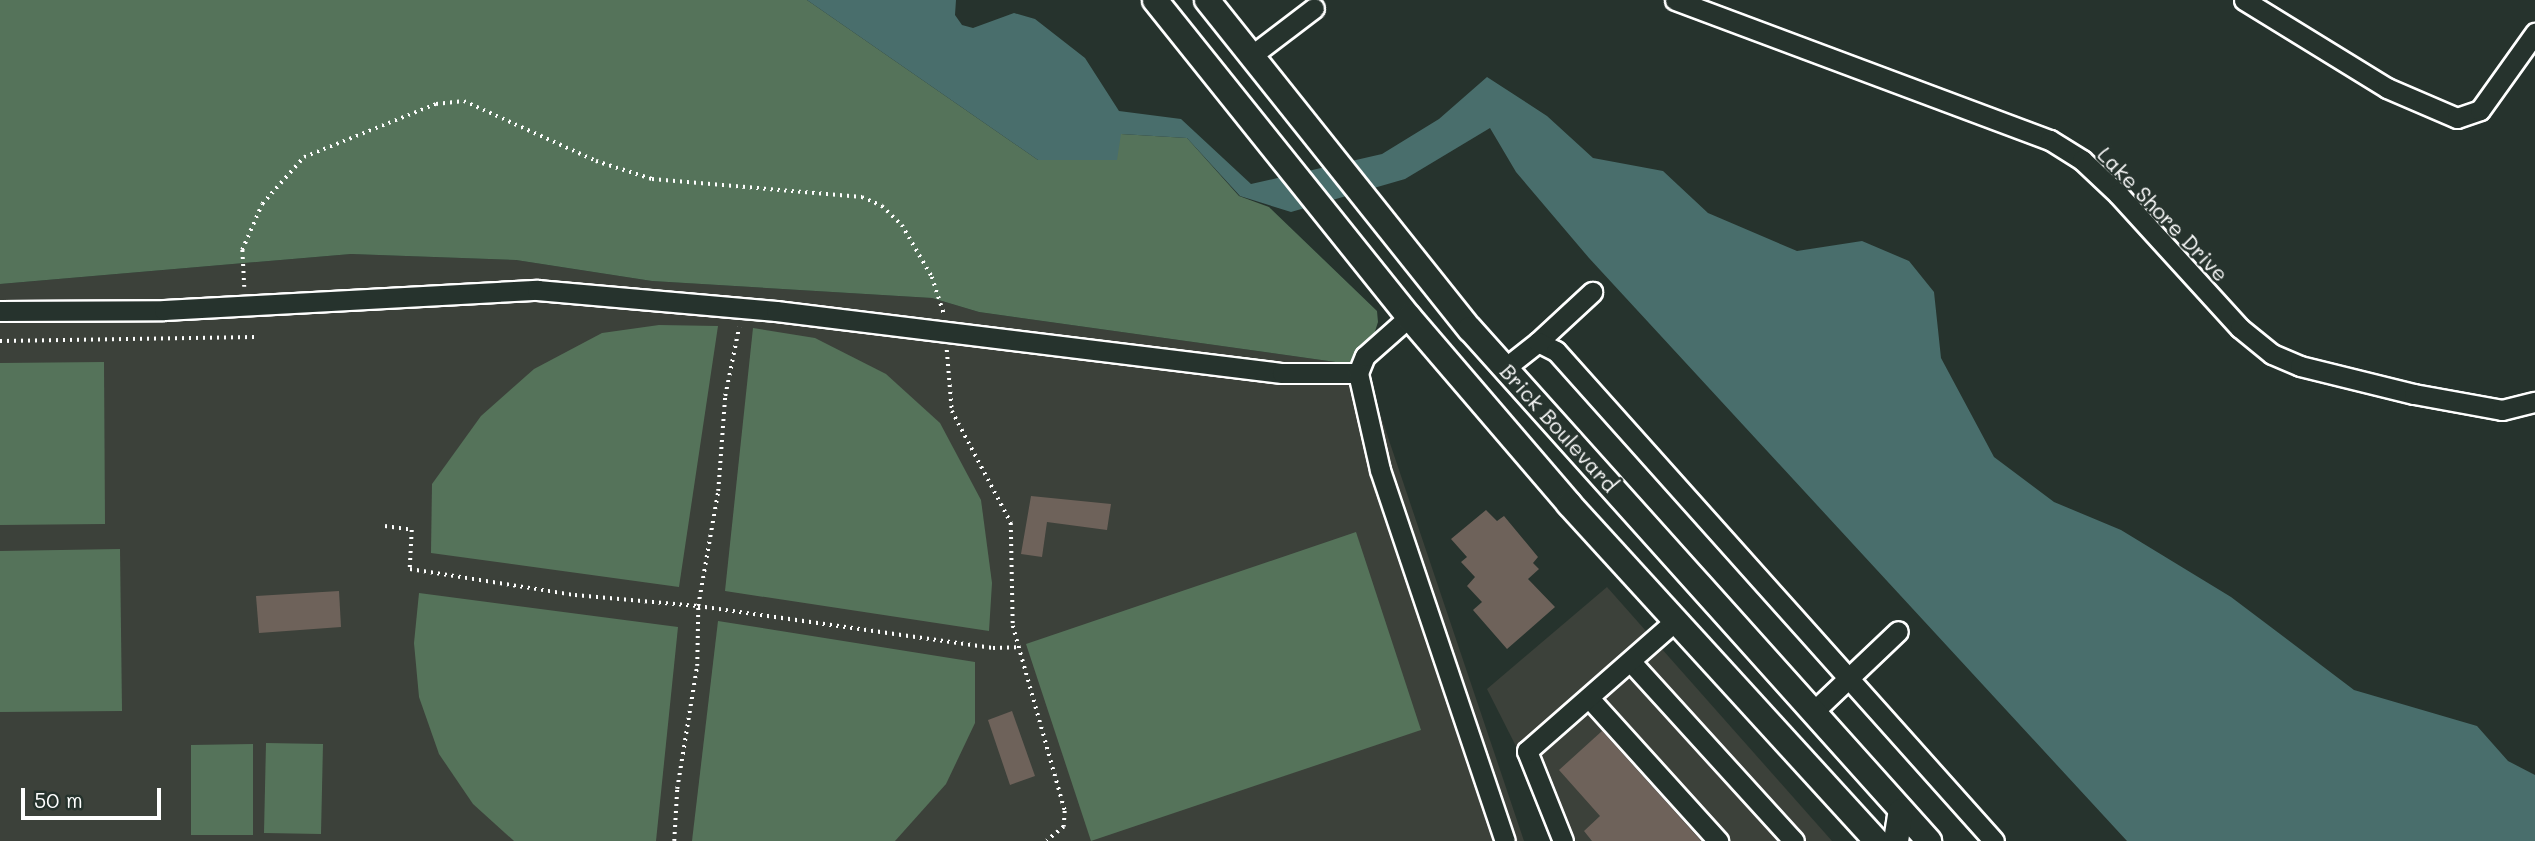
<!DOCTYPE html>
<html>
<head>
<meta charset="utf-8">
<style>
	body { margin:0 }
	#map { position:relative; width:2535px; height:841px; overflow:hidden; background:#26332d; font-family:Mali,sans-serif }
	div>[style] { position:absolute }
	[style*='--x'] { left:calc(var(--x)*1px); top:calc(var(--y)*1px); width:calc(var(--w)*1px); rotate:calc(var(--a)*1deg) }
	.built>* { inset:0; background:#3c413a }
	.green>* { inset:0; background:#55735a }
	.water>* { inset:0; background:#496e6c }
	.building>* { inset:0; background:#6e625a }
	.path>* { height:3.5px; margin-top:-1.75px; transform-origin:0; background:repeating-linear-gradient(90deg,#fff 0 2px,transparent 0 7px) }
	.roads { filter:drop-shadow(2px 0 #fff) drop-shadow(-2px 0 #fff) drop-shadow(0 2px #fff) drop-shadow(0 -2px #fff) }
	.minor>* { height:19px; margin:-9.5px; padding:0 9.5px; transform-origin:9.5px; border-radius:9.5px; background:#26332d }
	.major>* { height:24px; margin:-12px; padding:0 12px; transform-origin:12px; border-radius:12px; background:#26332d }
	span { translate:-50% -50%; white-space:nowrap; text-align:center; line-height:1.15; -webkit-text-stroke:5px #26332d; paint-order:stroke }
	.street-label { font-size:21px; color:#fff }
	.scale { position:absolute; left:21px; top:788px; width:140px; height:32px; box-sizing:border-box; border:4px solid #fff; border-top:0; padding-left:9px; font-size:21px; line-height:24px; white-space:nowrap; color:#fff; -webkit-text-stroke:5px #26332d; paint-order:stroke }
</style>
</head>
<body>
<div id="map">
	<div class="built">
		<div style="clip-path:polygon(351px 254px,516px 260px,652px 281px,932px 298px,979px 312px,1364px 366px,1524px 841px,0 841px,0 284px)"></div>
		<div style="clip-path:polygon(1607px 587px,1832px 841px,1564px 841px,1487px 689px)"></div>
	</div>
	<div class="green">
		<div style="clip-path:polygon(0 0,807px 0,1038px 160px,1121px 134px,1187px 138px,1239px 196px,1269px 207px,1377px 311px,1378px 322px,1364px 366px,979px 312px,932px 298px,652px 281px,516px 260px,351px 254px,0 284px)"></div>
		<div style="clip-path:polygon(659px 325px,718px 326px,679px 587px,431px 553px,432px 484px,481px 416px,534px 369px,602px 333px)"></div>
		<div style="clip-path:polygon(753px 328px,815px 338px,886px 374px,940px 423px,981px 500px,992px 583px,989px 631px,725px 591px)"></div>
		<div style="clip-path:polygon(104px 362px,105px 524px,0 525px,0 363px)"></div>
		<div style="clip-path:polygon(1356px 532px,1421px 730px,1091px 841px,1026px 644px)"></div>
		<div style="clip-path:polygon(120px 549px,122px 711px,0 712px,0 551px)"></div>
		<div style="clip-path:polygon(419px 593px,678px 627px,656px 841px,514px 841px,473px 804px,439px 754px,419px 697px,414px 643px)"></div>
		<div style="clip-path:polygon(718px 621px,975px 662px,975px 723px,946px 784px,895px 841px,692px 841px)"></div>
		<div style="clip-path:polygon(266px 743px,323px 744px,321px 834px,264px 833px)"></div>
		<div style="clip-path:polygon(253px 744px,253px 835px,191px 835px,191px 745px)"></div>
	</div>
	<div class="water">
		<div style="clip-path:polygon(807px 0,956px 0,955px 15px,962px 25px,973px 28px,1014px 13px,1035px 19px,1085px 58px,1119px 111px,1181px 119px,1251px 184px,1382px 154px,1439px 119px,1487px 77px,1547px 116px,1593px 158px,1663px 171px,1708px 213px,1797px 251px,1862px 241px,1909px 261px,1934px 292px,1941px 358px,1994px 457px,2054px 502px,2121px 530px,2231px 597px,2354px 690px,2477px 726px,2508px 761px,2535px 775px,2535px 841px,2127px 841px,1589px 258px,1516px 172px,1490px 128px,1405px 179px,1291px 212px,1240px 196px,1187px 138px,1121px 134px,1117px 160px,1038px 160px)"></div>
	</div>
	<div class="building">
		<div style="clip-path:polygon(1031px 496px,1111px 504px,1107px 530px,1047px 522px,1042px 557px,1021px 554px)"></div>
		<div style="clip-path:polygon(1486px 510px,1497px 521px,1504px 516px,1538px 557px,1533px 563px,1539px 569px,1528px 579px,1555px 607px,1507px 649px,1473px 610px,1482px 602px,1467px 586px,1475px 577px,1461px 562px,1467px 557px,1451px 539px)"></div>
		<div style="clip-path:polygon(339px 591px,341px 627px,259px 633px,256px 596px)"></div>
		<div style="clip-path:polygon(1012px 711px,1035px 776px,1010px 785px,988px 720px)"></div>
		<div style="clip-path:polygon(1602px 731px,1667px 803px,1701px 841px,1592px 841px,1584px 831px,1600px 816px,1559px 770px)"></div>
	</div>
	<div class="path">
		<div style="--x:244;--y:287;--w:37;--a:-93"></div>
		<div style="--x:242;--y:250;--w:50;--a:-66.5"></div>
		<div style="--x:262;--y:204;--w:63;--a:-48.2"></div>
		<div style="--x:304;--y:157;--w:142;--a:-21.9"></div>
		<div style="--x:436;--y:104;--w:28;--a:-6"></div>
		<div style="--x:464;--y:101;--w:145;--a:24.4"></div>
		<div style="--x:596;--y:161;--w:59;--a:17.8"></div>
		<div style="--x:652;--y:179;--w:211;--a:4.9"></div>
		<div style="--x:862;--y:197;--w:22;--a:24"></div>
		<div style="--x:882;--y:206;--w:28;--a:44"></div>
		<div style="--x:902;--y:225;--w:60;--a:60"></div>
		<div style="--x:932;--y:277;--w:39;--a:72"></div>
		<div style="--x:0;--y:341;--w:259;--a:-0.9"></div>
		<div style="--x:947;--y:350;--w:61;--a:85.3"></div>
		<div style="--x:952;--y:411;--w:127;--a:62.2"></div>
		<div style="--x:1011;--y:523;--w:103;--a:88.9"></div>
		<div style="--x:1013;--y:626;--w:192;--a:74.3"></div>
		<div style="--x:1065;--y:811;--w:16;--a:94"></div>
		<div style="--x:1064;--y:827;--w:22;--a:141"></div>
		<div style="--x:385;--y:526;--w:27;--a:8"></div>
		<div style="--x:412;--y:530;--w:39;--a:93"></div>
		<div style="--x:410;--y:569;--w:167;--a:9"></div>
		<div style="--x:575;--y:595;--w:123;--a:5.1"></div>
		<div style="--x:698;--y:606;--w:298;--a:8.1"></div>
		<div style="--x:993;--y:648;--w:24;--a:-2"></div>
		<div style="--x:674;--y:841;--w:52;--a:-86.7"></div>
		<div style="--x:677;--y:789;--w:125;--a:-80.8"></div>
		<div style="--x:697;--y:666;--w:60;--a:-89"></div>
		<div style="--x:698;--y:606;--w:117;--a:-80.1"></div>
		<div style="--x:718;--y:491;--w:95;--a:-85.8"></div>
		<div style="--x:725;--y:396;--w:70;--a:-78.5"></div>
	</div>
	<div class="roads">
		<div class="minor">
			<div style="--x:1675;--y:0;--w:400;--a:20.5"></div>
			<div style="--x:2050;--y:140;--w:38;--a:32"></div>
			<div style="--x:2082;--y:160;--w:50;--a:43.4"></div>
			<div style="--x:2118;--y:194;--w:181;--a:47.7"></div>
			<div style="--x:2240;--y:328;--w:41;--a:39.1"></div>
			<div style="--x:2272;--y:354;--w:30;--a:23"></div>
			<div style="--x:2300;--y:366;--w:117;--a:13.8"></div>
			<div style="--x:2414;--y:394;--w:89;--a:10.3"></div>
			<div style="--x:2502;--y:410;--w:34;--a:-14"></div>
			<div style="--x:2244;--y:0;--w:168;--a:31.6"></div>
			<div style="--x:2387;--y:88;--w:76;--a:23.2"></div>
			<div style="--x:2457;--y:118;--w:24;--a:-19"></div>
			<div style="--x:2480;--y:110;--w:95;--a:-54.5"></div>
			<div style="--x:1251;--y:56;--w:79;--a:-37.3"></div>
			<div style="--x:0;--y:311;--w:164;--a:-0.3"></div>
			<div style="--x:164;--y:310;--w:374;--a:-3.1"></div>
			<div style="--x:537;--y:290;--w:240;--a:5"></div>
			<div style="--x:776;--y:311;--w:510;--a:6.99"></div>
			<div style="--x:1282;--y:373;--w:76;--a:0"></div>
			<div style="--x:1358;--y:373;--w:18;--a:-68"></div>
			<div style="--x:1365;--y:356;--w:59;--a:-41.6"></div>
			<div style="--x:1538;--y:342;--w:74;--a:-42.8"></div>
			<div style="--x:1505;--y:368;--w:42;--a:-38.2"></div>
			<div style="--x:1538;--y:342;--w:20;--a:27"></div>
			<div style="--x:1556;--y:351;--w:657;--a:48.21"></div>
			<div style="--x:1358;--y:373;--w:99;--a:77.2"></div>
			<div style="--x:1380;--y:470;--w:391;--a:71.4"></div>
			<div style="--x:1631;--y:662;--w:242;--a:47.7"></div>
			<div style="--x:1589;--y:698;--w:193;--a:47.9"></div>
			<div style="--x:1813;--y:712;--w:117;--a:-43.6"></div>
			<div style="--x:1563;--y:841;--w:97;--a:-111.8"></div>
			<div style="--x:1527;--y:751;--w:198;--a:-41.3"></div>
		</div>
		<div class="major">
			<div style="--x:1155;--y:0;--w:406;--a:51.3"></div>
			<div style="--x:1409;--y:317;--w:246;--a:49.4"></div>
			<div style="--x:1569;--y:504;--w:457;--a:47.6"></div>
			<div style="--x:1207;--y:0;--w:421;--a:51.4"></div>
			<div style="--x:1470;--y:329;--w:688;--a:48.12"></div>
			<div style="--x:1896;--y:841;--w:30;--a:-81"></div>
		</div>
	</div>
	<div class="street-label">
		<span style="left:2163px;top:214px;rotate:46deg">Lake Shore Drive</span>
		<span style="left:1559px;top:428px;rotate:48deg">Brick Boulevard</span>
	</div>
	<div class="scale">50 m</div>
</div>
</body>
</html>
